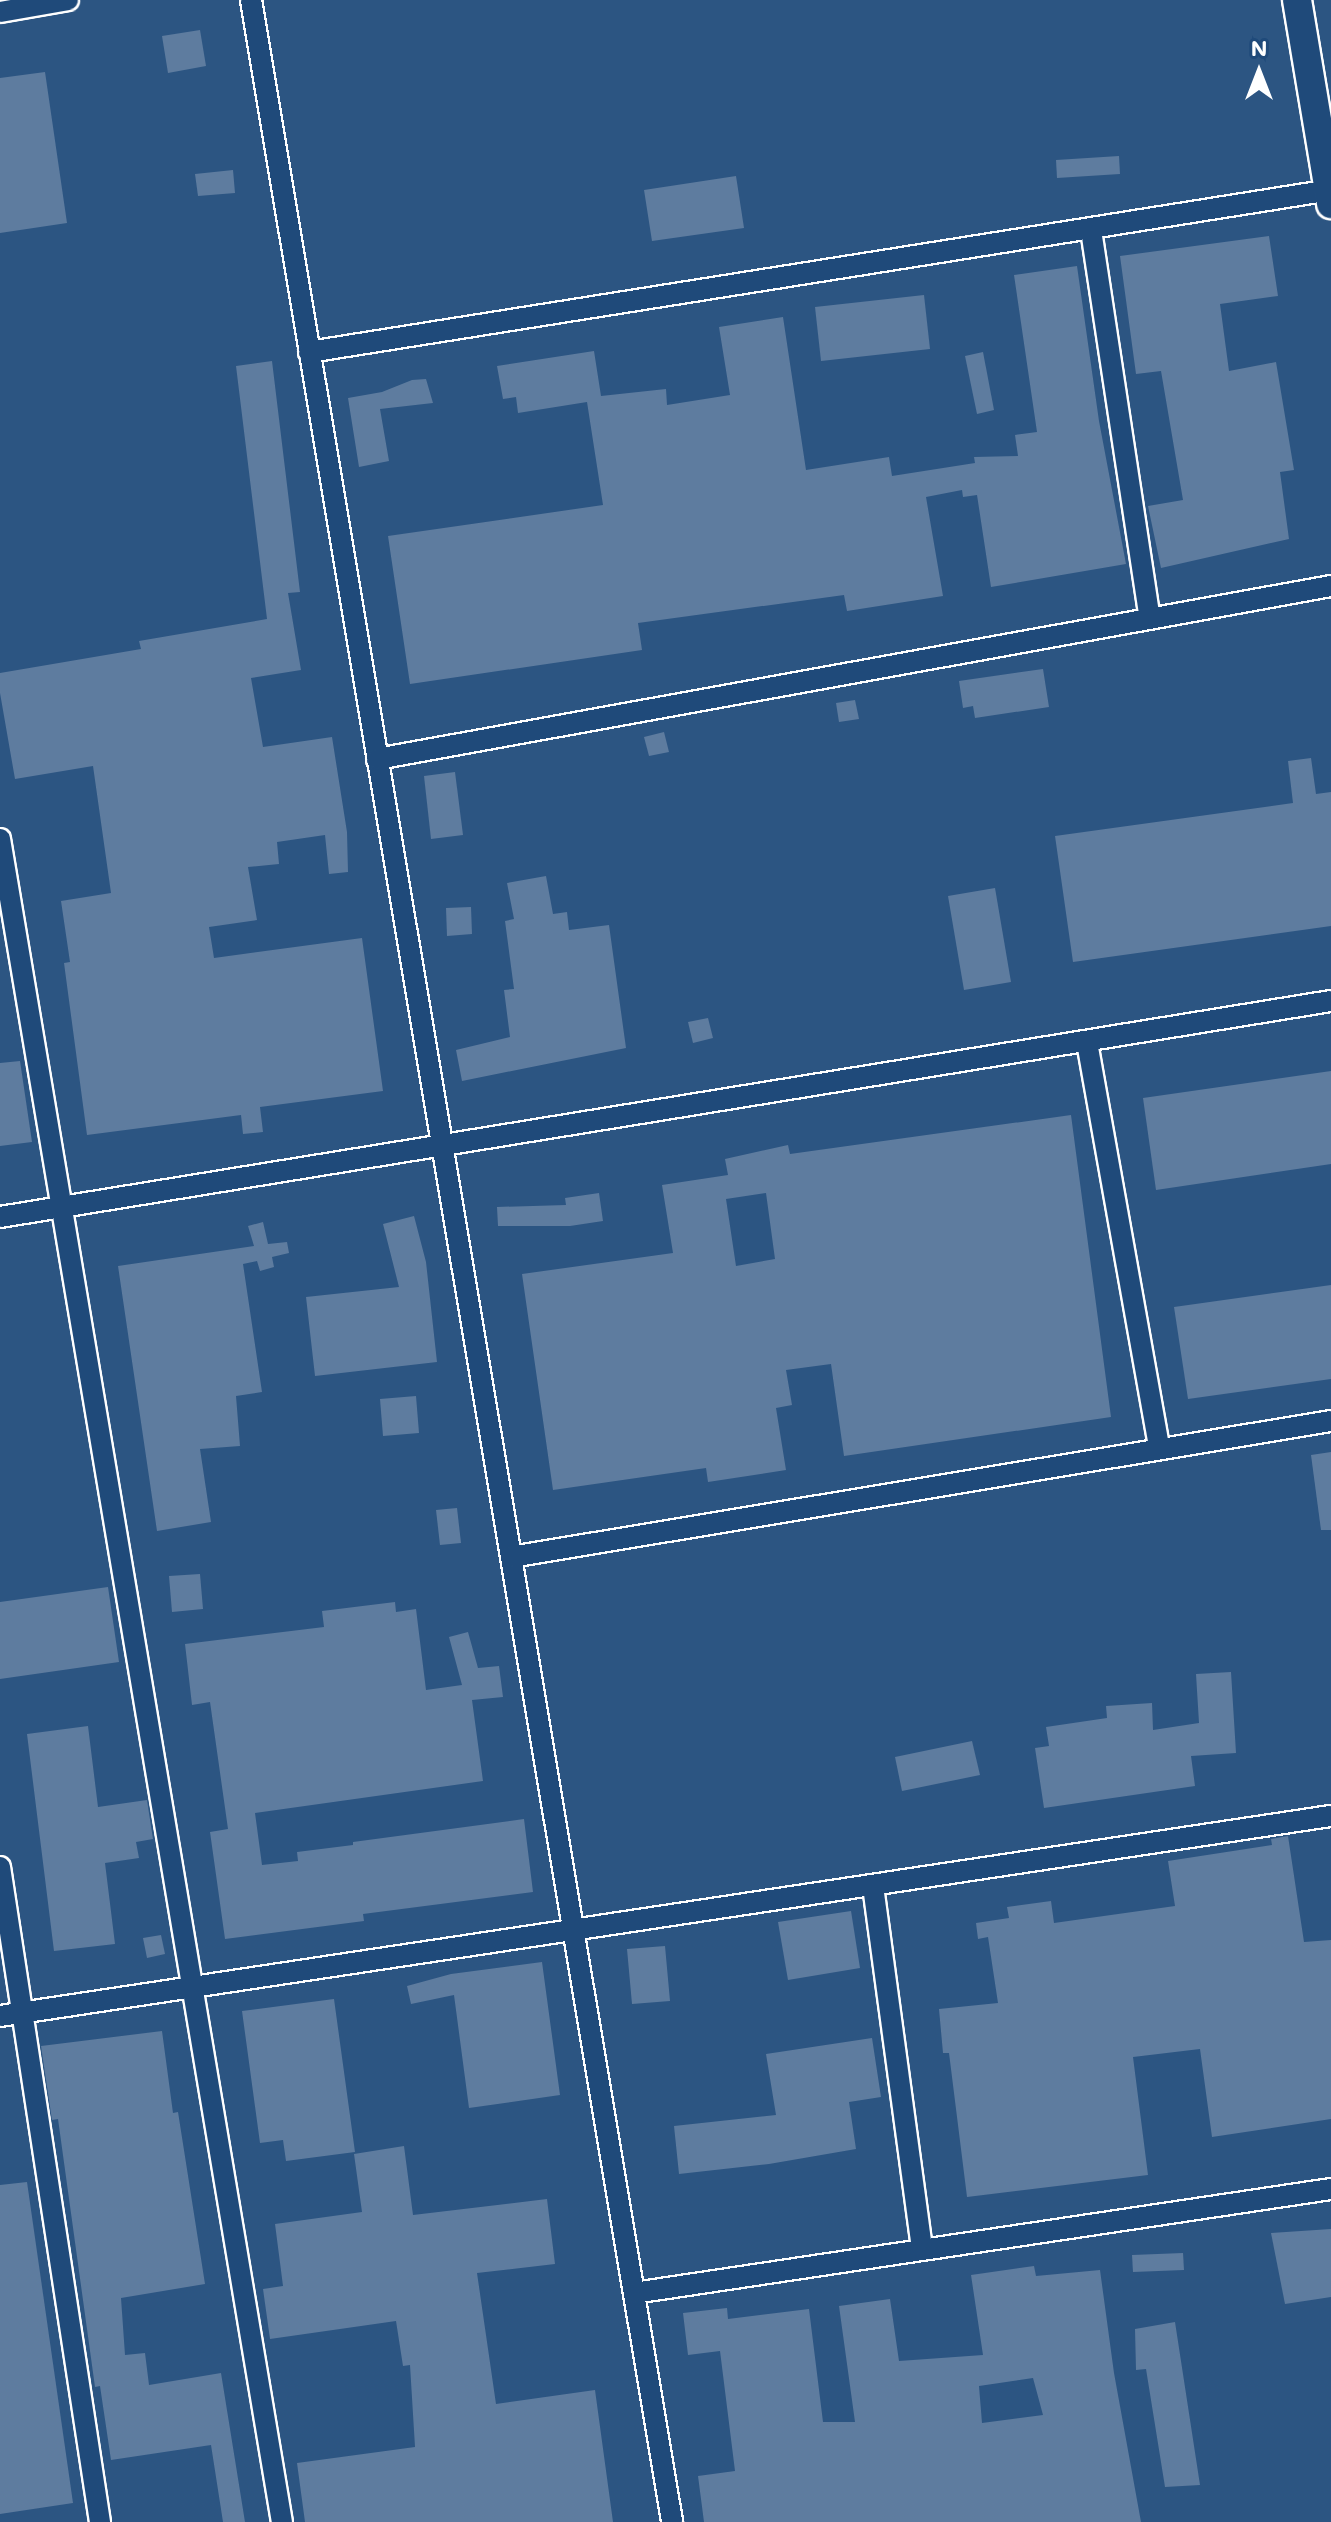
<!DOCTYPE html>
<html>
<head>
<meta charset="utf-8">
<style>
	body { margin:0 }
	#map { position:relative; width:1331px; height:2522px; overflow:hidden; background:#2c5582; font-family:Mali,sans-serif }
	div>[style] { position:absolute }
	[style*='--x'] { left:calc(var(--x)*1px); top:calc(var(--y)*1px); width:calc(var(--w)*1px); rotate:calc(var(--a)*1deg) }
	.building>* { inset:0; background:#5e7c9f }
	.roads { filter:drop-shadow(2px 0 #fff) drop-shadow(-2px 0 #fff) drop-shadow(0 2px #fff) drop-shadow(0 -2px #fff) }
	.street>* { height:20px; margin:-10px; padding:0 10px; transform-origin:10px; border-radius:10px; background:#1f4a7a }
	.secondary>* { height:28px; margin:-14px; padding:0 14px; transform-origin:14px; border-radius:14px; background:#1f4a7a }
	span { translate:-50% -50%; white-space:nowrap; text-align:center; line-height:1.15; -webkit-text-stroke:6px #1f4a7a; paint-order:stroke }
	.north { position:absolute; left:1219px; top:32px; width:80px; height:80px; -webkit-text-stroke:6px #1f4a7a; paint-order:stroke; rotate:0deg; font-size:22px; font-weight:700; line-height:32px; text-align:center; color:#fff }
	.north::after { content:''; display:block; margin:auto; width:28px; height:36px; background:#fff; clip-path:polygon(50% 0,100% 100%,50% 72%,0 100%) }
</style>
</head>
<body>
<div id="map">
	<div class="building">
		<div style="clip-path:polygon(200px 30px,206px 66px,168px 73px,162px 36px)"></div>
		<div style="clip-path:polygon(45px 72px,67px 223px,0 233px,0 78px)"></div>
		<div style="clip-path:polygon(1119px 156px,1120px 174px,1057px 178px,1056px 160px)"></div>
		<div style="clip-path:polygon(233px 170px,235px 193px,198px 196px,195px 174px)"></div>
		<div style="clip-path:polygon(736px 176px,744px 228px,652px 241px,644px 190px)"></div>
		<div style="clip-path:polygon(1269px 236px,1278px 296px,1220px 304px,1229px 371px,1276px 362px,1294px 470px,1280px 472px,1289px 539px,1161px 568px,1148px 506px,1183px 500px,1161px 371px,1136px 374px,1120px 256px)"></div>
		<div style="clip-path:polygon(1077px 266px,1099px 421px,1126px 564px,991px 587px,977px 495px,963px 497px,962px 490px,926px 497px,943px 596px,847px 611px,844px 595px,638px 623px,642px 650px,410px 684px,388px 536px,603px 505px,587px 402px,518px 413px,516px 397px,503px 399px,497px 366px,594px 351px,601px 396px,666px 389px,667px 405px,730px 395px,719px 327px,783px 317px,806px 470px,889px 457px,892px 476px,975px 463px,974px 457px,1018px 456px,1015px 435px,1037px 432px,1014px 275px)"></div>
		<div style="clip-path:polygon(924px 295px,930px 349px,821px 361px,815px 307px)"></div>
		<div style="clip-path:polygon(983px 352px,994px 410px,977px 414px,965px 356px)"></div>
		<div style="clip-path:polygon(272px 361px,300px 592px,288px 593px,301px 670px,251px 678px,263px 747px,332px 737px,347px 832px,348px 872px,329px 874px,325px 835px,277px 842px,279px 864px,248px 867px,257px 920px,209px 927px,214px 958px,362px 938px,383px 1091px,260px 1107px,263px 1132px,243px 1134px,241px 1115px,87px 1135px,64px 963px,70px 962px,61px 901px,111px 893px,93px 766px,15px 779px,0 693px,0 673px,141px 649px,139px 641px,267px 619px,236px 366px)"></div>
		<div style="clip-path:polygon(426px 379px,433px 403px,380px 409px,389px 461px,359px 467px,348px 398px,382px 392px,412px 380px)"></div>
		<div style="clip-path:polygon(1043px 669px,1049px 707px,975px 718px,973px 706px,963px 708px,959px 681px)"></div>
		<div style="clip-path:polygon(855px 700px,859px 719px,839px 722px,836px 703px)"></div>
		<div style="clip-path:polygon(664px 732px,669px 752px,649px 756px,644px 737px)"></div>
		<div style="clip-path:polygon(1311px 758px,1316px 794px,1331px 792px,1331px 926px,1073px 962px,1055px 836px,1293px 803px,1288px 761px)"></div>
		<div style="clip-path:polygon(455px 772px,463px 835px,431px 839px,424px 776px)"></div>
		<div style="clip-path:polygon(546px 876px,553px 914px,567px 912px,569px 930px,609px 925px,626px 1048px,462px 1081px,456px 1050px,510px 1037px,504px 990px,514px 989px,505px 921px,514px 919px,507px 883px)"></div>
		<div style="clip-path:polygon(995px 888px,1011px 982px,964px 990px,948px 896px)"></div>
		<div style="clip-path:polygon(471px 907px,472px 934px,447px 936px,446px 908px)"></div>
		<div style="clip-path:polygon(708px 1018px,713px 1038px,693px 1043px,688px 1022px)"></div>
		<div style="clip-path:polygon(20px 1061px,32px 1142px,0 1146px,0 1063px)"></div>
		<div style="clip-path:polygon(1331px 1071px,1331px 1164px,1156px 1190px,1143px 1098px)"></div>
		<div style="clip-path:polygon(evenodd,1071px 1115px,1111px 1417px,844px 1456px,831px 1364px,786px 1370px,792px 1405px,776px 1408px,786px 1470px,708px 1482px,706px 1468px,553px 1490px,522px 1274px,673px 1253px,662px 1185px,728px 1175px,725px 1159px,788px 1145px,790px 1154px,1071px 1115px,766px 1193px,775px 1259px,736px 1266px,726px 1199px,766px 1193px)"></div>
		<div style="clip-path:polygon(599px 1193px,603px 1221px,570px 1226px,498px 1226px,497px 1207px,566px 1205px,565px 1198px)"></div>
		<div style="clip-path:polygon(414px 1216px,426px 1262px,437px 1362px,315px 1376px,306px 1297px,399px 1287px,383px 1224px)"></div>
		<div style="clip-path:polygon(263px 1222px,268px 1244px,287px 1242px,289px 1253px,272px 1257px,274px 1267px,260px 1271px,257px 1261px,243px 1264px,262px 1392px,236px 1396px,240px 1446px,200px 1449px,211px 1522px,157px 1531px,118px 1266px,254px 1246px,248px 1226px)"></div>
		<div style="clip-path:polygon(1331px 1285px,1331px 1379px,1188px 1399px,1174px 1307px)"></div>
		<div style="clip-path:polygon(416px 1396px,419px 1433px,383px 1436px,380px 1399px)"></div>
		<div style="clip-path:polygon(1331px 1452px,1331px 1530px,1321px 1530px,1311px 1455px)"></div>
		<div style="clip-path:polygon(457px 1508px,461px 1543px,440px 1545px,436px 1510px)"></div>
		<div style="clip-path:polygon(200px 1574px,203px 1609px,172px 1612px,169px 1576px)"></div>
		<div style="clip-path:polygon(108px 1587px,119px 1662px,0 1679px,0 1602px)"></div>
		<div style="clip-path:polygon(395px 1602px,396px 1612px,416px 1609px,426px 1690px,462px 1685px,449px 1637px,468px 1632px,478px 1668px,499px 1666px,503px 1697px,472px 1700px,483px 1781px,255px 1813px,262px 1865px,298px 1861px,297px 1852px,353px 1845px,353px 1842px,524px 1819px,533px 1892px,363px 1914px,364px 1921px,225px 1939px,210px 1832px,228px 1829px,210px 1702px,192px 1705px,185px 1644px,324px 1627px,322px 1611px)"></div>
		<div style="clip-path:polygon(1231px 1672px,1236px 1753px,1191px 1756px,1195px 1786px,1044px 1808px,1035px 1748px,1049px 1746px,1046px 1727px,1107px 1718px,1106px 1706px,1152px 1703px,1153px 1730px,1199px 1723px,1196px 1674px)"></div>
		<div style="clip-path:polygon(88px 1726px,98px 1807px,147px 1800px,153px 1839px,136px 1842px,139px 1858px,105px 1863px,115px 1944px,54px 1951px,27px 1734px)"></div>
		<div style="clip-path:polygon(972px 1741px,980px 1775px,902px 1791px,895px 1757px)"></div>
		<div style="clip-path:polygon(1288px 1836px,1304px 1942px,1331px 1940px,1331px 2119px,1212px 2137px,1200px 2049px,1133px 2057px,1148px 2175px,967px 2197px,949px 2053px,943px 2053px,939px 2009px,998px 2003px,988px 1937px,978px 1939px,976px 1923px,1009px 1918px,1007px 1907px,1051px 1901px,1054px 1923px,1175px 1906px,1168px 1861px,1272px 1845px,1271px 1839px)"></div>
		<div style="clip-path:polygon(851px 1911px,860px 1968px,788px 1980px,778px 1922px)"></div>
		<div style="clip-path:polygon(161px 1935px,165px 1954px,147px 1958px,143px 1938px)"></div>
		<div style="clip-path:polygon(665px 1946px,670px 2001px,632px 2004px,627px 1949px)"></div>
		<div style="clip-path:polygon(542px 1962px,560px 2095px,469px 2108px,454px 1995px,411px 2004px,407px 1986px,451px 1974px)"></div>
		<div style="clip-path:polygon(334px 1999px,355px 2152px,286px 2161px,283px 2140px,260px 2143px,242px 2011px)"></div>
		<div style="clip-path:polygon(162px 2031px,173px 2113px,178px 2112px,205px 2284px,121px 2298px,125px 2355px,145px 2353px,149px 2385px,221px 2373px,245px 2522px,223px 2522px,211px 2445px,111px 2460px,100px 2386px,95px 2387px,58px 2119px,52px 2120px,41px 2046px)"></div>
		<div style="clip-path:polygon(872px 2038px,881px 2097px,849px 2102px,856px 2149px,769px 2164px,679px 2174px,674px 2126px,776px 2115px,766px 2054px)"></div>
		<div style="clip-path:polygon(404px 2146px,413px 2215px,547px 2199px,555px 2264px,477px 2273px,496px 2404px,595px 2390px,613px 2522px,305px 2522px,297px 2463px,415px 2447px,410px 2365px,403px 2366px,396px 2321px,270px 2339px,263px 2289px,283px 2286px,275px 2224px,362px 2212px,354px 2154px)"></div>
		<div style="clip-path:polygon(27px 2182px,73px 2503px,0 2514px,0 2185px)"></div>
		<div style="clip-path:polygon(1331px 2229px,1331px 2297px,1285px 2304px,1271px 2233px)"></div>
		<div style="clip-path:polygon(1183px 2253px,1184px 2270px,1133px 2272px,1132px 2255px)"></div>
		<div style="clip-path:polygon(evenodd,1034px 2266px,1036px 2276px,1100px 2270px,1114px 2373px,1141px 2522px,704px 2522px,698px 2476px,735px 2471px,720px 2351px,688px 2355px,683px 2313px,727px 2308px,728px 2319px,809px 2309px,823px 2422px,855px 2422px,839px 2306px,890px 2299px,899px 2361px,983px 2355px,971px 2275px,1034px 2266px,1033px 2378px,1043px 2415px,982px 2423px,979px 2386px,1033px 2378px)"></div>
		<div style="clip-path:polygon(1175px 2322px,1200px 2485px,1165px 2487px,1146px 2369px,1136px 2370px,1135px 2329px)"></div>
	</div>
	<div class="roads">
		<div class="street">
			<div style="--x:251;--y:0;--w:2557;--a:80.52"></div>
			<div style="--x:0;--y:12;--w:69;--a:-10"></div>
			<div style="--x:1091;--y:230;--w:392;--a:81.4"></div>
			<div style="--x:309;--y:352;--w:1035;--a:-9.01"></div>
			<div style="--x:377;--y:759;--w:970;--a:-10.28"></div>
			<div style="--x:0;--y:839;--w:1706;--a:80.49"></div>
			<div style="--x:1087;--y:1042;--w:411;--a:79.9"></div>
			<div style="--x:0;--y:1217;--w:1348;--a:-9.22"></div>
			<div style="--x:511;--y:1557;--w:831;--a:-9.42"></div>
			<div style="--x:0;--y:1867;--w:663;--a:81.32"></div>
			<div style="--x:873;--y:1886;--w:367;--a:82.3"></div>
			<div style="--x:0;--y:2016;--w:1346;--a:-8.55"></div>
			<div style="--x:634;--y:2293;--w:705;--a:-8.49"></div>
		</div>
		<div class="secondary">
			<div style="--x:1297;--y:0;--w:207;--a:80.5"></div>
		</div>
	</div>
	<div class="north">N</div>
</div>
</body>
</html>
